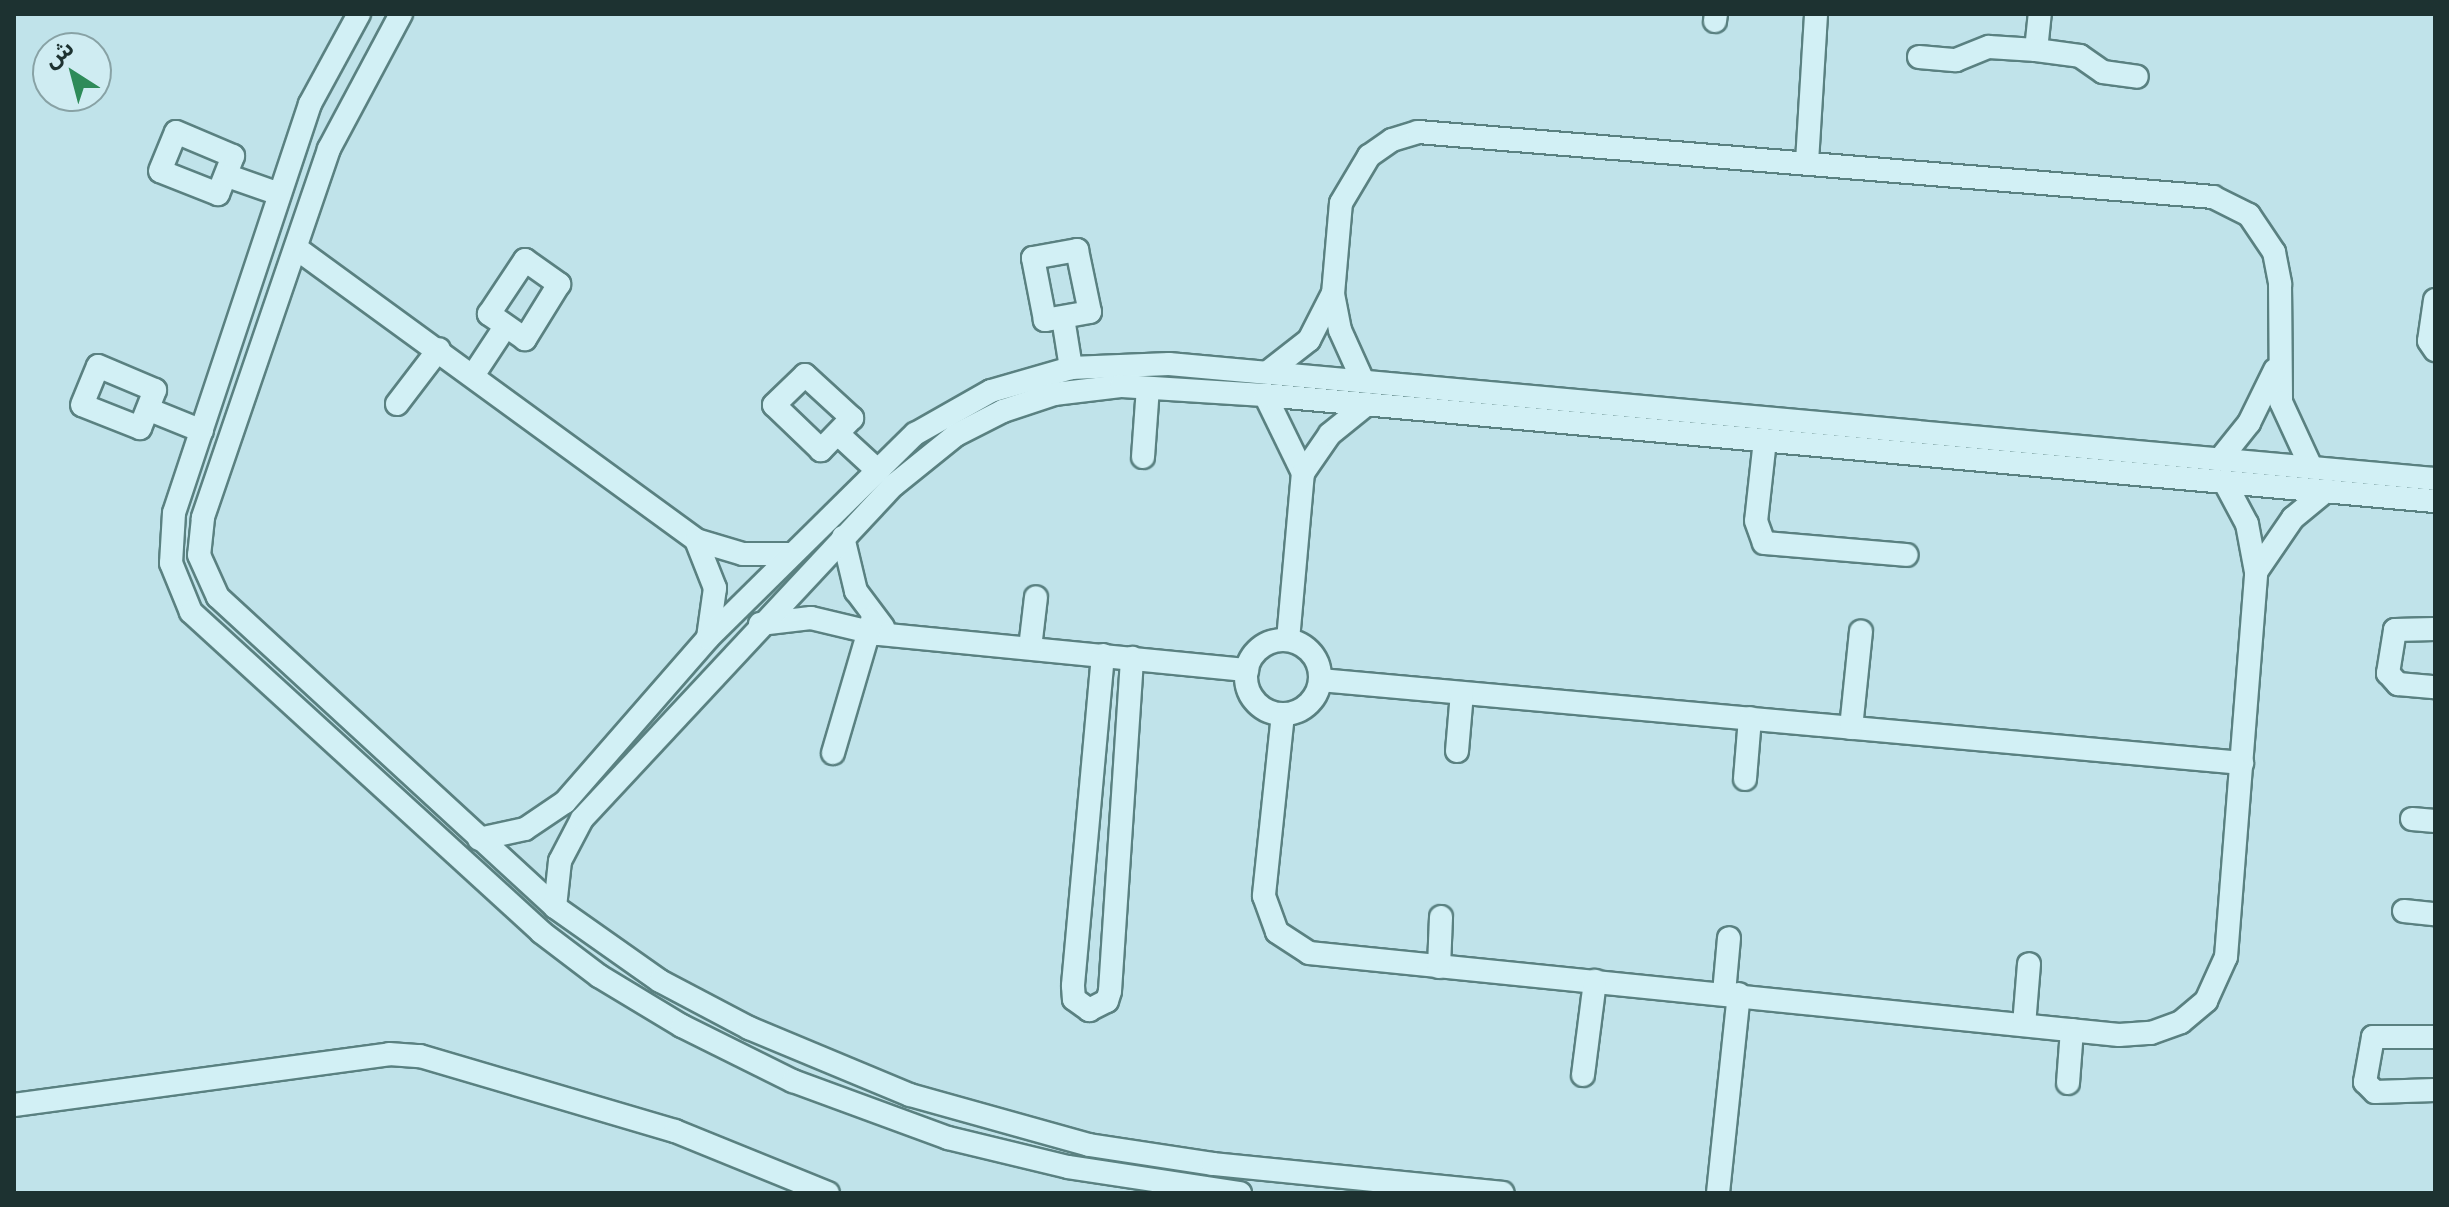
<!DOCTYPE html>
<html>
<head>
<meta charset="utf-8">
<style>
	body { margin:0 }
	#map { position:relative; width:2449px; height:1207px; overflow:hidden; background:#c0e3ea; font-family:"Crimson Pro","Noto Sans Arabic",serif }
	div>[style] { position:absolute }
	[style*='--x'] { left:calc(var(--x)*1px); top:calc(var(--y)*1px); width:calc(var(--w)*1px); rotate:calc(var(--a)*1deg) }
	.roads { filter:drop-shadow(2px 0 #5a8181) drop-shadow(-2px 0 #5a8181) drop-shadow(0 2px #5a8181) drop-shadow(0 -2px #5a8181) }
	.minor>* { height:22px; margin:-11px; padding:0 11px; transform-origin:11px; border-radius:11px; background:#d2f0f5 }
	.minor>.ring { margin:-11px; padding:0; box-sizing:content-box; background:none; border:22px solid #d2f0f5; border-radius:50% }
	span { translate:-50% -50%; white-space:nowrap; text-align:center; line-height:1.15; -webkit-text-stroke:6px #cfecf2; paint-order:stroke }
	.frame { position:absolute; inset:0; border:16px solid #1d3231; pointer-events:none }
	.north { position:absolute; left:32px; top:32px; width:80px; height:80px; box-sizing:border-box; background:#cfecf2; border:2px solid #88a2a5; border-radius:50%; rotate:324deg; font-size:22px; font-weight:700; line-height:32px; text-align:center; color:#1d3231 }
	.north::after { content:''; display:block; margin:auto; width:28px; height:36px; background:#2e8b59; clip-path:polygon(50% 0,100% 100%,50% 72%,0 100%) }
</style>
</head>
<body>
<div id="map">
	<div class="roads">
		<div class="minor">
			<div style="--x:359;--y:14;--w:102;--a:118.6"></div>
			<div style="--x:310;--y:104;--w:431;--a:108.4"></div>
			<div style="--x:174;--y:513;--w:50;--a:93.4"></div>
			<div style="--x:171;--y:563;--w:53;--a:67.8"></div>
			<div style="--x:191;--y:612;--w:474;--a:42.4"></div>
			<div style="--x:541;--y:932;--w:73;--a:37.2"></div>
			<div style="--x:599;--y:976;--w:97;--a:31.1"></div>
			<div style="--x:682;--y:1026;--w:124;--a:26.4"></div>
			<div style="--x:793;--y:1081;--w:165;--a:20.2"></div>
			<div style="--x:948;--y:1138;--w:123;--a:13.6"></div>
			<div style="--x:1068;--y:1167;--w:174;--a:8.6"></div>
			<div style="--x:401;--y:14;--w:153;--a:118.1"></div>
			<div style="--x:329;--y:149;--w:390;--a:108.9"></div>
			<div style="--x:203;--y:518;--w:37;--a:96"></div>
			<div style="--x:199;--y:555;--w:46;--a:65.7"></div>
			<div style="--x:218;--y:597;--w:458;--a:42.6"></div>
			<div style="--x:555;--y:907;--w:128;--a:35.2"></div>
			<div style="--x:660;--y:981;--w:101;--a:27.8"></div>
			<div style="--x:749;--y:1028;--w:174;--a:22.6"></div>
			<div style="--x:910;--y:1095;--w:186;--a:15.6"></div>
			<div style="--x:1089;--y:1145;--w:125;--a:8.7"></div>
			<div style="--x:1213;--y:1164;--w:291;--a:5.7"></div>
			<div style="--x:1715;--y:21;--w:7;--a:-82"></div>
			<div style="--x:2036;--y:50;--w:36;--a:-84"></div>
			<div style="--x:1919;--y:57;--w:37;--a:5"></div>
			<div style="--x:1956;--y:60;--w:35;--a:-22"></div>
			<div style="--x:1989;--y:47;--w:47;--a:3.7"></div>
			<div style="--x:2036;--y:50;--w:44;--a:7.8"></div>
			<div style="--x:2080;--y:56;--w:28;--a:35"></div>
			<div style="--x:2103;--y:72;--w:34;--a:8"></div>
			<div style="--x:176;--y:132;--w:62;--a:22.8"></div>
			<div style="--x:233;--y:156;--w:41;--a:111.5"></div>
			<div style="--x:218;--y:194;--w:62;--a:-158.4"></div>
			<div style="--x:160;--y:171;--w:42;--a:-67.7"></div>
			<div style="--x:1807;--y:162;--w:148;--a:-86.5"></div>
			<div style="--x:228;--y:176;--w:54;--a:19.4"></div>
			<div style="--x:296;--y:248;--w:495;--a:36.1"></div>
			<div style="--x:696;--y:540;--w:49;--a:16.6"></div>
			<div style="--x:743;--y:554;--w:49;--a:0"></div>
			<div style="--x:1077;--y:250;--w:63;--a:78.2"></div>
			<div style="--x:1090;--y:312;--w:46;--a:169.9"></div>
			<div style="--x:1045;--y:320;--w:63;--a:-101"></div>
			<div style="--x:1033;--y:258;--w:45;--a:-10.3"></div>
			<div style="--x:525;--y:260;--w:42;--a:35.2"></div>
			<div style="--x:559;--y:284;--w:65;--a:121.7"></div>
			<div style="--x:525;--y:339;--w:44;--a:-145.2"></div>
			<div style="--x:489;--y:314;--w:65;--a:-56.3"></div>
			<div style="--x:2435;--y:300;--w:41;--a:98.3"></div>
			<div style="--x:2429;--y:341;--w:11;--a:56"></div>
			<div style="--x:1063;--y:318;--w:51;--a:80.9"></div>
			<div style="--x:98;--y:366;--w:62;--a:22.8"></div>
			<div style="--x:155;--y:390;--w:41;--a:111.5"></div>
			<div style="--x:140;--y:428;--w:62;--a:-158.4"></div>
			<div style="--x:82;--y:405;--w:42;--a:-67.7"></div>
			<div style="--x:1268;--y:372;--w:52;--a:-38"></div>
			<div style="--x:1309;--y:340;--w:51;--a:-62.9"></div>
			<div style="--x:474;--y:374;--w:56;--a:-56.6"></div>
			<div style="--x:805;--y:375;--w:64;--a:42.5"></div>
			<div style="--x:852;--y:418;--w:45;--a:134.1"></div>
			<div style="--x:821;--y:450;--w:65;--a:-136.2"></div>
			<div style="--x:774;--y:405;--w:43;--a:-44.1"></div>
			<div style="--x:1363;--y:381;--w:56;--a:-114.3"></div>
			<div style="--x:1340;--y:330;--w:37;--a:-101"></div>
			<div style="--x:1333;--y:294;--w:91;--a:-85"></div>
			<div style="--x:1341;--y:203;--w:55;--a:-59.2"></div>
			<div style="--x:1369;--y:156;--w:28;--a:-35"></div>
			<div style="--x:1392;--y:140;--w:27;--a:-17"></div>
			<div style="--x:1418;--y:132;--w:798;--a:4.67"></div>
			<div style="--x:2213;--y:197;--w:40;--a:26.6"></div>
			<div style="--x:2249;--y:215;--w:45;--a:56"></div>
			<div style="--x:2274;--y:252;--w:33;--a:79"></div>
			<div style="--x:2280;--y:284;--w:118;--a:89.5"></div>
			<div style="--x:2281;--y:402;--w:72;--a:65.2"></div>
			<div style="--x:1265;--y:395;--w:87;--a:64"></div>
			<div style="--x:397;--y:404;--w:69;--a:-52.6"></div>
			<div style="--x:150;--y:410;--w:56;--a:22"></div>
			<div style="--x:838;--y:434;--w:50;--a:42.6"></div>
			<div style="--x:1765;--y:440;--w:81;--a:96.3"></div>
			<div style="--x:1756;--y:521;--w:23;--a:70"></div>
			<div style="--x:1764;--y:543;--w:143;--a:4.8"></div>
			<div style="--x:1143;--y:457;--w:69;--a:-85.9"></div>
			<div style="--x:2221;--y:458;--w:45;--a:-51.3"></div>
			<div style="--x:2249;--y:423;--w:59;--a:-63.9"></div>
			<div style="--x:843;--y:537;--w:56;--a:76.5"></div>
			<div style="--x:856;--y:591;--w:45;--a:53.1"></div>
			<div style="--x:696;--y:540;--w:52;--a:68.4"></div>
			<div style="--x:715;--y:588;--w:50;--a:98"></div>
			<div style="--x:2256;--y:572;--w:65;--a:-55.6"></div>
			<div style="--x:2293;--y:518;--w:44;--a:-39.5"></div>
			<div style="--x:760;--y:624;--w:51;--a:-6.7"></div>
			<div style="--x:811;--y:618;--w:69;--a:13.4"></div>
			<div style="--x:878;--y:634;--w:371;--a:5.6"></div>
			<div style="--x:2435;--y:629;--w:40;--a:178.6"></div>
			<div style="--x:2395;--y:630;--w:44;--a:99.2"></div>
			<div style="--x:2388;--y:673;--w:15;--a:48"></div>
			<div style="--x:2398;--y:684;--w:37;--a:5"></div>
			<div class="ring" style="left:1246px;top:640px;width:52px;height:52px"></div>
			<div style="--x:1288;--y:640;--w:168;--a:-84.9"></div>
			<div style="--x:1303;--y:473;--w:47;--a:-55.3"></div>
			<div style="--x:1330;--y:434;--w:48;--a:-39"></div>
			<div style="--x:1030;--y:648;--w:51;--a:-83.3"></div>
			<div style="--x:1103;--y:655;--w:332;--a:95.2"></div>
			<div style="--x:1073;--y:986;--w:13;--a:86"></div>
			<div style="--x:1074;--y:999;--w:19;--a:36"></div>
			<div style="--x:1089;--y:1010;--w:20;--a:-27"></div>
			<div style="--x:1107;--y:1001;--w:10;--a:-73"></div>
			<div style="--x:1110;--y:991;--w:334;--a:-86.2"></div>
			<div style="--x:1320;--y:680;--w:926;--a:5.14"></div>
			<div style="--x:1283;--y:714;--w:183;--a:96"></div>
			<div style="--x:1264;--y:896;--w:38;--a:70"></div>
			<div style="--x:1277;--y:932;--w:38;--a:33"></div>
			<div style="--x:1309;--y:953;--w:814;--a:5.78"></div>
			<div style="--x:2119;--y:1035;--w:32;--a:-4"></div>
			<div style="--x:2151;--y:1033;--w:32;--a:-20"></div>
			<div style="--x:2181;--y:1022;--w:33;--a:-40"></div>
			<div style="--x:2206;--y:1001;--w:48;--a:-65.6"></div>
			<div style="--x:2226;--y:957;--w:386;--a:-85.5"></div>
			<div style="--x:2256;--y:572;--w:49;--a:-100.6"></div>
			<div style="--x:2247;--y:524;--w:49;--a:-118.1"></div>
			<div style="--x:1851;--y:728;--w:97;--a:-84.1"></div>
			<div style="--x:1457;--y:751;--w:58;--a:-85.1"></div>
			<div style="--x:833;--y:753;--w:142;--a:-73.6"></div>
			<div style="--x:1745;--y:779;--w:61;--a:-85.3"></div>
			<div style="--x:2412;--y:819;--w:23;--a:5"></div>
			<div style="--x:479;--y:839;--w:47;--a:-12.3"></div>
			<div style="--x:525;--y:829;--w:48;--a:-34"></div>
			<div style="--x:565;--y:802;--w:218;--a:-48.9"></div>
			<div style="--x:708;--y:638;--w:291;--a:-44.6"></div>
			<div style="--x:915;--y:434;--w:87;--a:-29.5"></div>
			<div style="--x:991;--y:391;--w:83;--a:-16"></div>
			<div style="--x:1071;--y:368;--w:98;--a:-2.3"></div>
			<div style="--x:1169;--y:364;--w:1271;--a:5.19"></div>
			<div style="--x:555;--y:907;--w:46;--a:-83.8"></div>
			<div style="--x:560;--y:861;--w:47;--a:-62.4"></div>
			<div style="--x:582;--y:819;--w:457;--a:-47"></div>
			<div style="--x:894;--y:485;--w:80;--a:-38.9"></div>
			<div style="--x:956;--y:435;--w:53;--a:-27.1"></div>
			<div style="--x:1003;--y:411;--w:54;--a:-18.4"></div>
			<div style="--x:1054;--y:394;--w:67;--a:-6.8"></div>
			<div style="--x:1121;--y:386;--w:144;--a:3.6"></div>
			<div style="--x:1265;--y:395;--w:1175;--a:5.18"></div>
			<div style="--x:2404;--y:911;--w:31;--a:6"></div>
			<div style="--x:1439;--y:967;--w:50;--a:-87.7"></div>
			<div style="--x:1724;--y:993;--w:55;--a:-84.8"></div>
			<div style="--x:2024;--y:1025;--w:61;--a:-85.3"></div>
			<div style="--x:2435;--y:1037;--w:62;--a:180"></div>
			<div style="--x:2373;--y:1037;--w:46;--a:100.1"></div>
			<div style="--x:2365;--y:1082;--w:14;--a:45"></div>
			<div style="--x:2375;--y:1092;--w:60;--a:-1.9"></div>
			<div style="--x:1583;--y:1075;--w:95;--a:-82.7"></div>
			<div style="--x:2068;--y:1083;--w:53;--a:-85.7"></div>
			<div style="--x:14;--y:1105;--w:378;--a:-7.7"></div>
			<div style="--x:389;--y:1054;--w:31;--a:4"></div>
			<div style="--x:420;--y:1056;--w:266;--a:16.4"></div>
			<div style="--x:675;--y:1131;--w:165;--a:22.1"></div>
			<div style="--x:1718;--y:1193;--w:200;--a:-84"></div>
		</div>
	</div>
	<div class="frame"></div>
	<div class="north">ش</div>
</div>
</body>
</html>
